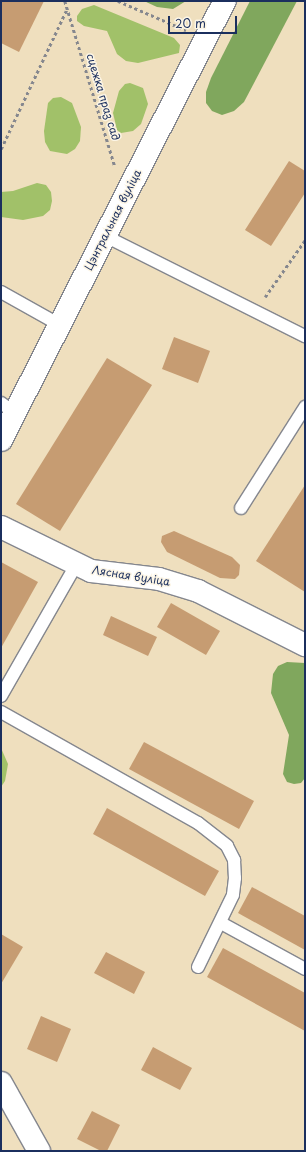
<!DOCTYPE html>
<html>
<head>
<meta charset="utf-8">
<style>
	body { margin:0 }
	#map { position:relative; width:306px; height:1152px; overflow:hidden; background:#efdfbe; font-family:"Playpen Sans",sans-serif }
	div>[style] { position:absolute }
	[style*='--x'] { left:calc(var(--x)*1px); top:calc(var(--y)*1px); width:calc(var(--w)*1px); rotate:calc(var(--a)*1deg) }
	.green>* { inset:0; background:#a1c169 }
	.forest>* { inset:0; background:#80a75d }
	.building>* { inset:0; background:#c69c72 }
	.path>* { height:2.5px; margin-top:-1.25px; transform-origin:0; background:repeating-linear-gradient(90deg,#85878e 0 3px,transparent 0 6px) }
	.roads { filter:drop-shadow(1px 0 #85878e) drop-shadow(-1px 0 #85878e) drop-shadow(0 1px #85878e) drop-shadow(0 -1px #85878e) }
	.lane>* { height:12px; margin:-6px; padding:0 6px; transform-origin:6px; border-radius:6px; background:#fff }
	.street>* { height:22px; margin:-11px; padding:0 11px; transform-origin:11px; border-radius:11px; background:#fff }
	span { translate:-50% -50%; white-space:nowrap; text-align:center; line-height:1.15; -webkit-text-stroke:3px #fcf5e5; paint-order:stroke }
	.street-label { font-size:11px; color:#1b2f5e }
	.frame { position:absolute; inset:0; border:2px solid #1b2f5e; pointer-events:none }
	.scale { position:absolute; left:168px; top:16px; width:69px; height:18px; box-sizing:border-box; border:2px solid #1b2f5e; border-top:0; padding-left:5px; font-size:12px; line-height:14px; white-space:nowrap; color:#1b2f5e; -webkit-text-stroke:3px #fcf5e5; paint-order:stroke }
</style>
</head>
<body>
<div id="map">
	<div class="green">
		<div style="clip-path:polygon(94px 5px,174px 38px,180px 45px,179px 53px,138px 63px,126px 61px,117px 54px,107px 31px,84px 26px,77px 21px,77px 16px,82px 9px)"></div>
		<div style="clip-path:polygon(130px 83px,143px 88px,148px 104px,141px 124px,133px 131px,121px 133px,117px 130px,113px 113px,119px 91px,125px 84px)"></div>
		<div style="clip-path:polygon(61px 97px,72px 103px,81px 127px,80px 141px,75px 149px,67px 154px,50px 151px,45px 142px,44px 131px,48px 103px,53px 98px)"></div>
		<div style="clip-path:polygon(37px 183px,46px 185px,51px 192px,52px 201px,50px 210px,43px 216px,23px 220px,1px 217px,1px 192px,13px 191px)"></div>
		<div style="clip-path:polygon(1px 748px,8px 764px,5px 781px,1px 787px)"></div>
	</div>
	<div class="forest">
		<div style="clip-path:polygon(144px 1px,186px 1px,173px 9px,157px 7px)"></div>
		<div style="clip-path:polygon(250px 1px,297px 1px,244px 102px,234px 111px,222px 115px,212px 111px,206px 103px,206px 92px,211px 78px)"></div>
		<div style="clip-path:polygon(287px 662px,305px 663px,305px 778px,301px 783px,294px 784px,287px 782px,283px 774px,289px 735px,271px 693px,273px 674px,278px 666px)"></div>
	</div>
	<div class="building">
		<div style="clip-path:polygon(1px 1px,44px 1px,19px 52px,1px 43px)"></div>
		<div style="clip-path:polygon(289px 161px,305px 171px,305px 193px,271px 246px,245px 230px)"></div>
		<div style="clip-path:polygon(174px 337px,210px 351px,198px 383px,162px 369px)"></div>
		<div style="clip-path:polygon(107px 358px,152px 385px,60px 531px,16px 504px)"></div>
		<div style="clip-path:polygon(305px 485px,305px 592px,256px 561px)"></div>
		<div style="clip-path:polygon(174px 531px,232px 557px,240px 565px,239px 575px,235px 579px,220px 578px,167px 552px,161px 542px,162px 536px)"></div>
		<div style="clip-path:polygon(1px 562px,38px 582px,1px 648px)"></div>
		<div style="clip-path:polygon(171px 603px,220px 631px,206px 655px,157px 627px)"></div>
		<div style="clip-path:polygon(111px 616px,157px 637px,148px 656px,103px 635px)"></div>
		<div style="clip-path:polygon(144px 742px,254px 801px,239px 829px,129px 769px)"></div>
		<div style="clip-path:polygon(107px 808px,219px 871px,205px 896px,93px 834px)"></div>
		<div style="clip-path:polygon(252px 887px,305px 916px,305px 950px,238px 913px)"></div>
		<div style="clip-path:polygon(1px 934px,23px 947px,1px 984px)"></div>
		<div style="clip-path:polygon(223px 948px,305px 993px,305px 1031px,207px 977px)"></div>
		<div style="clip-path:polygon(106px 952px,145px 972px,134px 994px,94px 973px)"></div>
		<div style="clip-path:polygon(41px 1016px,71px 1029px,57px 1062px,27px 1049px)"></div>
		<div style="clip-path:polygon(153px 1047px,192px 1068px,180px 1090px,141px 1070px)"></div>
		<div style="clip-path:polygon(92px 1111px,120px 1125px,107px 1151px,101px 1151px,77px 1139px)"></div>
	</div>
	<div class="path">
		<div style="--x:65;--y:1;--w:173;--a:73.2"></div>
		<div style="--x:118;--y:1;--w:74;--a:23.1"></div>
		<div style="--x:1;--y:149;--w:155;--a:-64.8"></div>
		<div style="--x:265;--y:297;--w:70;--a:-54.9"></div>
	</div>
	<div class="roads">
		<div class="lane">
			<div style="--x:105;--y:236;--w:224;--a:26.6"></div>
			<div style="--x:1;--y:292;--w:68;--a:29.2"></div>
			<div style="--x:1;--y:403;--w:17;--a:36"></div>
			<div style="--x:241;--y:508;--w:120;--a:-57.6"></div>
			<div style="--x:1;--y:696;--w:151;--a:-60.2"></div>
			<div style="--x:1;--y:712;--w:226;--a:29.4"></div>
			<div style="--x:198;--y:823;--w:37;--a:38"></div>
			<div style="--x:227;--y:846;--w:16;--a:63"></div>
			<div style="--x:234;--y:860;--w:18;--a:87"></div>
			<div style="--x:235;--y:878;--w:17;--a:97"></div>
			<div style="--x:233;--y:895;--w:80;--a:115.9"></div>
			<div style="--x:221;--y:923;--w:96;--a:28.7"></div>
		</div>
		<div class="street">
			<div style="--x:1;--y:440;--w:493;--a:-63"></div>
			<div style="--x:1;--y:527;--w:100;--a:26.1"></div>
			<div style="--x:91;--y:571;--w:68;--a:6.7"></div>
			<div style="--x:159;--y:579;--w:41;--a:17.1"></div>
			<div style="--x:198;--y:591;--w:120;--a:26.8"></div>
			<div style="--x:1;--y:1083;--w:78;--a:60.8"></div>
		</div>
	</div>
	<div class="street-label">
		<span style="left:103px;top:97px;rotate:73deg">сцежка праз сад</span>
		<span style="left:113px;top:220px;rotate:-63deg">Цэнтральная вуліца</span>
		<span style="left:131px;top:576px;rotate:9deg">Лясная вуліца</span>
	</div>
	<div class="frame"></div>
	<div class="scale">20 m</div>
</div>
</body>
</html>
